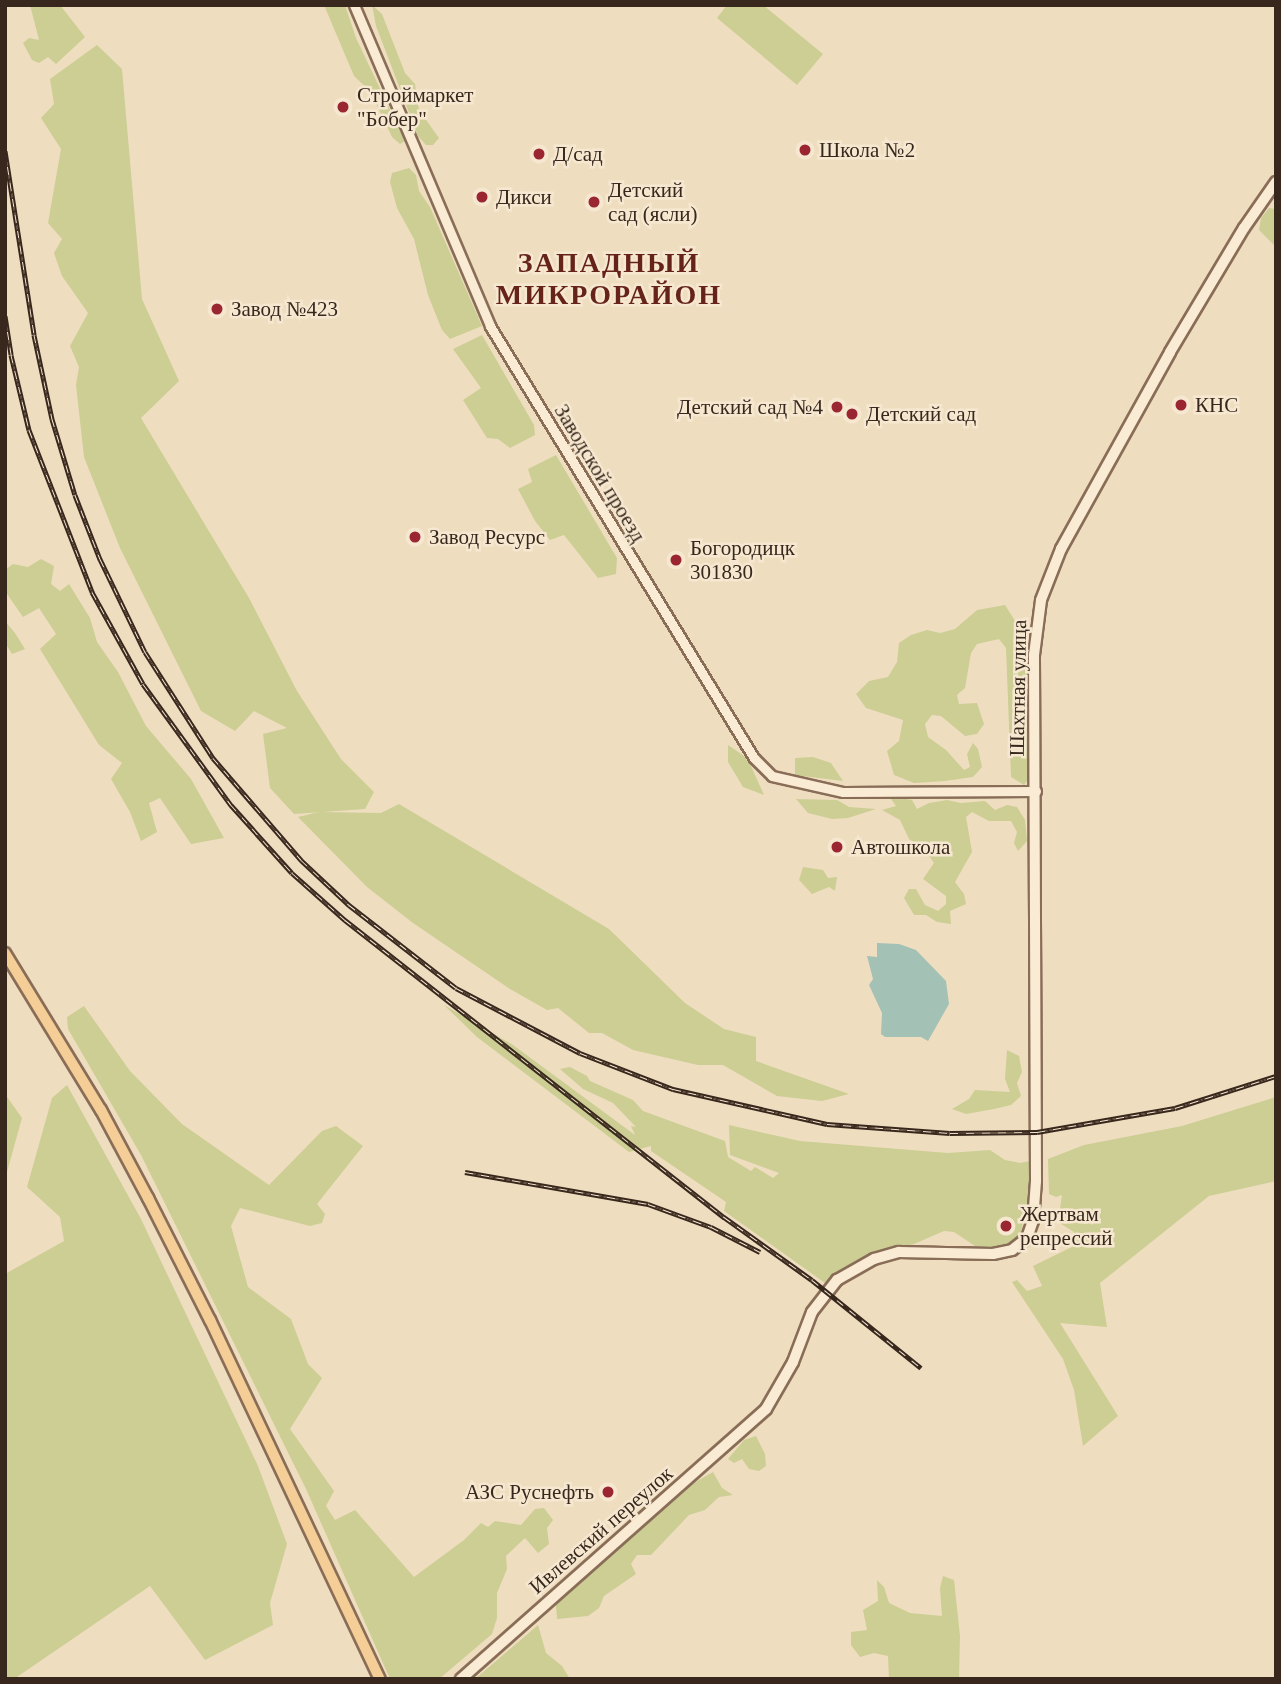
<!DOCTYPE html>
<html>
<head>
<meta charset="utf-8">
<style>
	body { margin:0 }
	#map { position:relative; width:1281px; height:1684px; overflow:hidden; background:#efddc0; font-family:"Times New Roman",serif }
	div>[style] { position:absolute }
	[style*='--x'] { left:calc(var(--x)*1px); top:calc(var(--y)*1px); width:calc(var(--w)*1px); rotate:calc(var(--a)*1deg) }
	.green>* { inset:0; background:#ccce94 }
	.water>* { inset:0; background:#a3c1b5 }
	.roads { filter:drop-shadow(2px 0 #896d57) drop-shadow(-2px 0 #896d57) drop-shadow(0 2px #896d57) drop-shadow(0 -2px #896d57) }
	.tertiary>* { height:9px; margin:-4.5px; padding:0 4.5px; transform-origin:4.5px; border-radius:4.5px; background:#faebd4 }
	.secondary>* { height:10px; margin:-5px; padding:0 5px; transform-origin:5px; border-radius:5px; background:#faebd4 }
	.primary>* { height:10px; margin:-5px; padding:0 5px; transform-origin:5px; border-radius:5px; background:#f4ce96 }
	.rail>* { height:5px; margin-top:-2.5px; transform-origin:0; background:repeating-linear-gradient(90deg,#f6e8d0 0 8px,#38271c 0 16px); box-sizing:border-box; border-block:2px solid #38271c }
	.dots>* { width:19px; height:19px; translate:-50% -50%; box-sizing:border-box; border:4px solid #f6e8d0; border-radius:50% }
	span { translate:-50% -50%; white-space:nowrap; text-align:center; line-height:1.15; -webkit-text-stroke:5px #f6e8d0; paint-order:stroke }
	.poi-label { font-size:21px; color:#38271c }
	.left { translate:0 -50%; text-align:left }
	.right { translate:-100% -50%; text-align:right }
	.street-label { font-size:21px; color:#38271c }
	.district-label { font-size:28px; color:#66231a; font-weight:700; letter-spacing:2px }
	.frame { position:absolute; inset:0; border:7px solid #38271c; pointer-events:none }
</style>
</head>
<body>
<div id="map">
	<div class="green">
		<div style="clip-path:polygon(30px 5px,60px 5px,85px 37px,56px 64px,48px 57px,39px 63px,32px 60px,23px 43px,29px 38px,39px 40px)"></div>
		<div style="clip-path:polygon(324px 5px,345px 5px,356px 38px,405px 141px,400px 144px,392px 137px,370px 91px,354px 76px)"></div>
		<div style="clip-path:polygon(372px 5px,382px 14px,405px 73px,415px 84px,419px 110px,439px 138px,433px 145px,426px 145px,418px 136px,376px 26px)"></div>
		<div style="clip-path:polygon(727px 5px,763px 5px,823px 54px,797px 85px,717px 18px)"></div>
		<div style="clip-path:polygon(97px 45px,122px 69px,142px 299px,179px 381px,141px 418px,249px 598px,297px 691px,341px 759px,374px 792px,365px 809px,294px 814px,270px 788px,263px 734px,287px 728px,254px 711px,235px 731px,201px 711px,120px 548px,84px 457px,76px 385px,79px 367px,70px 346px,88px 313px,62px 276px,54px 253px,62px 239px,48px 223px,61px 149px,41px 118px,54px 104px,50px 79px)"></div>
		<div style="clip-path:polygon(409px 168px,416px 175px,419px 191px,430px 207px,482px 326px,450px 339px,442px 330px,428px 295px,414px 239px,397px 208px,390px 182px,392px 173px)"></div>
		<div style="clip-path:polygon(1269px 208px,1276px 209px,1276px 247px,1259px 230px,1261px 218px)"></div>
		<div style="clip-path:polygon(482px 335px,534px 425px,535px 435px,510px 448px,498px 439px,487px 438px,463px 400px,481px 388px,453px 349px)"></div>
		<div style="clip-path:polygon(556px 455px,617px 558px,616px 574px,598px 578px,564px 535px,550px 540px,535px 521px,518px 489px,532px 482px,528px 469px)"></div>
		<div style="clip-path:polygon(41px 559px,54px 566px,51px 584px,60px 591px,69px 584px,90px 618px,97px 642px,118px 672px,146px 726px,191px 779px,224px 838px,191px 844px,160px 798px,149px 803px,157px 832px,141px 841px,130px 812px,111px 779px,122px 763px,99px 745px,40px 649px,56px 634px,39px 608px,23px 617px,5px 591px,5px 570px,13px 564px,28px 567px)"></div>
		<div style="clip-path:polygon(1005px 605px,1027px 640px,1030px 777px,1024px 785px,1011px 777px,1006px 648px,999px 639px,977px 644px,971px 653px,965px 688px,957px 695px,959px 704px,977px 703px,984px 724px,977px 734px,965px 736px,941px 716px,932px 715px,925px 724px,928px 737px,946px 750px,964px 770px,970px 767px,967px 754px,973px 743px,978px 749px,982px 767px,973px 777px,945px 781px,914px 783px,894px 775px,887px 751px,899px 741px,903px 720px,866px 708px,856px 694px,869px 681px,888px 677px,897px 662px,899px 643px,911px 635px,927px 630px,940px 633px,955px 629px,977px 610px)"></div>
		<div style="clip-path:polygon(5px 621px,15px 633px,25px 649px,12px 654px,5px 643px)"></div>
		<div style="clip-path:polygon(728px 745px,744px 756px,751px 766px,764px 795px,743px 787px,728px 762px)"></div>
		<div style="clip-path:polygon(813px 757px,831px 763px,843px 781px,795px 775px,795px 758px)"></div>
		<div style="clip-path:polygon(889px 796px,912px 800px,917px 809px,929px 803px,947px 800px,961px 803px,985px 801px,995px 810px,1007px 805px,1017px 807px,1025px 820px,1027px 841px,1018px 851px,1014px 843px,1017px 832px,1011px 821px,989px 821px,972px 812px,966px 817px,972px 852px,955px 882px,964px 894px,966px 904px,950px 911px,951px 924px,937px 922px,926px 915px,914px 915px,904px 898px,909px 889px,916px 889px,925px 905px,938px 911px,946px 904px,946px 896px,923px 879px,934px 863px,925px 850px,909px 839px,900px 820px,882px 810px,896px 806px)"></div>
		<div style="clip-path:polygon(796px 799px,837px 800px,849px 807px,876px 809px,848px 818px,832px 819px,808px 813px)"></div>
		<div style="clip-path:polygon(399px 804px,609px 929px,685px 1003px,724px 1029px,756px 1037px,756px 1061px,849px 1094px,822px 1101px,777px 1096px,723px 1065px,698px 1065px,633px 1050px,602px 1033px,589px 1033px,558px 1008px,547px 1010px,510px 989px,413px 923px,367px 887px,298px 817px,319px 812px,381px 813px)"></div>
		<div style="clip-path:polygon(803px 867px,823px 870px,828px 878px,837px 877px,835px 891px,829px 887px,812px 894px,799px 880px)"></div>
		<div style="clip-path:polygon(444px 1005px,513px 1045px,635px 1135px,631px 1126px,636px 1127px,613px 1103px,583px 1089px,560px 1069px,570px 1067px,587px 1076px,590px 1081px,633px 1100px,643px 1111px,725px 1141px,728px 1157px,751px 1171px,755px 1167px,773px 1178px,779px 1173px,730px 1155px,729px 1125px,800px 1141px,948px 1153px,990px 1150px,1005px 1160px,1020px 1163px,1030px 1161px,1029px 1194px,1021px 1232px,1013px 1242px,993px 1248px,975px 1246px,954px 1232px,944px 1231px,914px 1244px,874px 1253px,825px 1283px,724px 1211px,726px 1202px,651px 1151px,651px 1146px,629px 1152px,477px 1037px)"></div>
		<div style="clip-path:polygon(84px 1006px,130px 1071px,182px 1124px,269px 1185px,322px 1131px,336px 1126px,363px 1146px,317px 1204px,325px 1214px,322px 1223px,310px 1226px,240px 1208px,231px 1226px,248px 1287px,291px 1319px,308px 1364px,322px 1378px,290px 1429px,334px 1491px,326px 1506px,335px 1520px,355px 1510px,414px 1577px,464px 1540px,481px 1523px,488px 1527px,495px 1521px,521px 1525px,535px 1509px,544px 1508px,553px 1520px,547px 1528px,549px 1544px,538px 1553px,525px 1538px,506px 1556px,507px 1569px,497px 1593px,497px 1618px,492px 1634px,439px 1679px,390px 1679px,306px 1489px,141px 1155px,68px 1029px,67px 1017px)"></div>
		<div style="clip-path:polygon(1007px 1050px,1019px 1056px,1022px 1072px,1017px 1083px,1021px 1096px,1011px 1105px,994px 1109px,966px 1114px,952px 1109px,969px 1099px,975px 1090px,1010px 1092px,1005px 1079px)"></div>
		<div style="clip-path:polygon(67px 1085px,141px 1219px,258px 1466px,287px 1544px,270px 1603px,273px 1625px,205px 1660px,150px 1586px,14px 1679px,5px 1679px,5px 1274px,64px 1241px,60px 1217px,27px 1187px,52px 1098px)"></div>
		<div style="clip-path:polygon(5px 1094px,22px 1118px,5px 1179px)"></div>
		<div style="clip-path:polygon(1276px 1097px,1276px 1181px,1209px 1196px,1100px 1283px,1107px 1327px,1060px 1323px,1118px 1416px,1083px 1446px,1074px 1390px,1063px 1359px,1012px 1282px,1017px 1280px,1027px 1291px,1042px 1286px,1033px 1266px,1076px 1245px,1074px 1232px,1058px 1222px,1062px 1195px,1056px 1197px,1049px 1194px,1048px 1159px,1084px 1145px,1182px 1126px)"></div>
		<div style="clip-path:polygon(756px 1436px,765px 1454px,766px 1466px,759px 1471px,749px 1469px,742px 1459px,734px 1463px,728px 1459px,744px 1440px)"></div>
		<div style="clip-path:polygon(713px 1472px,722px 1488px,733px 1495px,719px 1497px,705px 1510px,689px 1515px,651px 1555px,637px 1555px,631px 1564px,636px 1574px,604px 1596px,599px 1608px,588px 1616px,557px 1619px,556px 1605px,694px 1483px)"></div>
		<div style="clip-path:polygon(943px 1576px,954px 1580px,960px 1636px,959px 1679px,889px 1679px,888px 1656px,874px 1653px,860px 1657px,851px 1645px,851px 1632px,867px 1630px,863px 1610px,878px 1601px,877px 1580px,884px 1587px,889px 1603px,910px 1613px,942px 1616px,940px 1588px)"></div>
		<div style="clip-path:polygon(538px 1625px,546px 1653px,562px 1666px,570px 1679px,475px 1679px)"></div>
	</div>
	<div class="water">
		<div style="clip-path:polygon(877px 943px,899px 944px,916px 950px,946px 981px,949px 1004px,928px 1041px,921px 1037px,885px 1037px,881px 1034px,882px 1013px,869px 985px,873px 979px,867px 956px,877px 957px)"></div>
	</div>
	<div class="roads">
		<div class="tertiary">
			<div style="--x:354;--y:5;--w:349;--a:67"></div>
			<div style="--x:490;--y:326;--w:506;--a:58.57"></div>
			<div style="--x:754;--y:758;--w:25;--a:45"></div>
			<div style="--x:772;--y:776;--w:73;--a:12.7"></div>
			<div style="--x:843;--y:792;--w:193;--a:-0.3"></div>
		</div>
		<div class="secondary">
			<div style="--x:461;--y:1679;--w:407;--a:-41.5"></div>
			<div style="--x:766;--y:1409;--w:54;--a:-60.1"></div>
			<div style="--x:793;--y:1362;--w:53;--a:-69.2"></div>
			<div style="--x:812;--y:1312;--w:41;--a:-52"></div>
			<div style="--x:837;--y:1280;--w:43;--a:-29.6"></div>
			<div style="--x:874;--y:1259;--w:26;--a:-16"></div>
			<div style="--x:899;--y:1252;--w:94;--a:1.2"></div>
			<div style="--x:993;--y:1254;--w:19;--a:-12"></div>
			<div style="--x:1012;--y:1250;--w:19;--a:-39"></div>
			<div style="--x:1027;--y:1238;--w:18;--a:-71"></div>
			<div style="--x:1033;--y:1221;--w:40;--a:-85.7"></div>
			<div style="--x:1036;--y:1181;--w:526;--a:-90.22"></div>
			<div style="--x:1034;--y:655;--w:55;--a:-82.7"></div>
			<div style="--x:1041;--y:600;--w:55;--a:-68.6"></div>
			<div style="--x:1061;--y:549;--w:225;--a:-61"></div>
			<div style="--x:1170;--y:352;--w:144;--a:-59.2"></div>
			<div style="--x:1244;--y:228;--w:56;--a:-55.2"></div>
		</div>
		<div class="primary">
			<div style="--x:5;--y:953;--w:184;--a:58.6"></div>
			<div style="--x:101;--y:1110;--w:100;--a:61.9"></div>
			<div style="--x:148;--y:1198;--w:137;--a:63.1"></div>
			<div style="--x:210;--y:1320;--w:397;--a:64.7"></div>
		</div>
	</div>
	<div class="rail">
		<div style="--x:5;--y:151;--w:186;--a:81"></div>
		<div style="--x:34;--y:335;--w:86;--a:77.9"></div>
		<div style="--x:52;--y:419;--w:79;--a:73.2"></div>
		<div style="--x:75;--y:495;--w:69;--a:68.7"></div>
		<div style="--x:100;--y:559;--w:103;--a:64.2"></div>
		<div style="--x:145;--y:652;--w:126;--a:57.3"></div>
		<div style="--x:213;--y:758;--w:135;--a:49.2"></div>
		<div style="--x:301;--y:860;--w:66;--a:43.2"></div>
		<div style="--x:349;--y:905;--w:135;--a:37.8"></div>
		<div style="--x:456;--y:988;--w:140;--a:27.7"></div>
		<div style="--x:580;--y:1053;--w:100;--a:21.2"></div>
		<div style="--x:673;--y:1089;--w:158;--a:12.8"></div>
		<div style="--x:827;--y:1124;--w:123;--a:4.2"></div>
		<div style="--x:950;--y:1133;--w:87;--a:-0.7"></div>
		<div style="--x:1037;--y:1132;--w:140;--a:-9.9"></div>
		<div style="--x:1175;--y:1108;--w:106;--a:-17.6"></div>
		<div style="--x:5;--y:316;--w:39;--a:81"></div>
		<div style="--x:11;--y:355;--w:77;--a:76.5"></div>
		<div style="--x:29;--y:430;--w:174;--a:68.7"></div>
		<div style="--x:92;--y:592;--w:105;--a:61"></div>
		<div style="--x:143;--y:684;--w:150;--a:54"></div>
		<div style="--x:231;--y:805;--w:91;--a:48.1"></div>
		<div style="--x:292;--y:873;--w:71;--a:41.6"></div>
		<div style="--x:345;--y:920;--w:482;--a:38.1"></div>
		<div style="--x:724;--y:1217;--w:108;--a:35.6"></div>
		<div style="--x:812;--y:1280;--w:140;--a:38.9"></div>
		<div style="--x:465;--y:1172;--w:186;--a:9.9"></div>
		<div style="--x:648;--y:1204;--w:67;--a:20.1"></div>
		<div style="--x:711;--y:1227;--w:55;--a:27"></div>
	</div>
	<div class="dots">
		<div style="left:343px;top:107px;background:#9a2632"></div>
		<div style="left:805px;top:150px;background:#9a2632"></div>
		<div style="left:539px;top:154px;background:#9a2632"></div>
		<div style="left:482px;top:197px;background:#9a2632"></div>
		<div style="left:594px;top:202px;background:#9a2632"></div>
		<div style="left:217px;top:309px;background:#9a2632"></div>
		<div style="left:1181px;top:405px;background:#9a2632"></div>
		<div style="left:837px;top:407px;background:#9a2632"></div>
		<div style="left:852px;top:414px;background:#9a2632"></div>
		<div style="left:415px;top:537px;background:#9a2632"></div>
		<div style="left:676px;top:560px;background:#9a2632"></div>
		<div style="left:837px;top:847px;background:#9a2632"></div>
		<div style="left:1006px;top:1226px;background:#9a2632"></div>
		<div style="left:608px;top:1492px;background:#9a2632"></div>
	</div>
	<div class="poi-label">
		<span class="left" style="left:357px;top:107px">Строймаркет<br>"Бобер"</span>
		<span class="left" style="left:819px;top:150px">Школа №2</span>
		<span class="left" style="left:553px;top:154px">Д/сад</span>
		<span class="left" style="left:608px;top:202px">Детский<br>сад (ясли)</span>
		<span class="left" style="left:496px;top:197px">Дикси</span>
		<span class="left" style="left:231px;top:309px">Завод №423</span>
		<span class="left" style="left:1195px;top:405px">КНС</span>
		<span class="right" style="left:823px;top:407px">Детский сад №4</span>
		<span class="left" style="left:866px;top:414px">Детский сад</span>
		<span class="left" style="left:429px;top:537px">Завод Ресурс</span>
		<span class="left" style="left:690px;top:560px">Богородицк<br>301830</span>
		<span class="left" style="left:851px;top:847px">Автошкола</span>
		<span class="left" style="left:1020px;top:1226px">Жертвам<br>репрессий</span>
		<span class="right" style="left:594px;top:1492px">АЗС Руснефть</span>
	</div>
	<div class="street-label">
		<span style="left:600px;top:473px;rotate:59deg">Заводской проезд</span>
		<span style="left:1018px;top:688px;rotate:-89deg">Шахтная улица</span>
		<span style="left:601px;top:1530px;rotate:-41deg">Ивлевский переулок</span>
	</div>
	<div class="district-label">
		<span style="left:609px;top:279px">ЗАПАДНЫЙ<br>МИКРОРАЙОН</span>
	</div>
	<div class="frame"></div>
</div>
</body>
</html>
